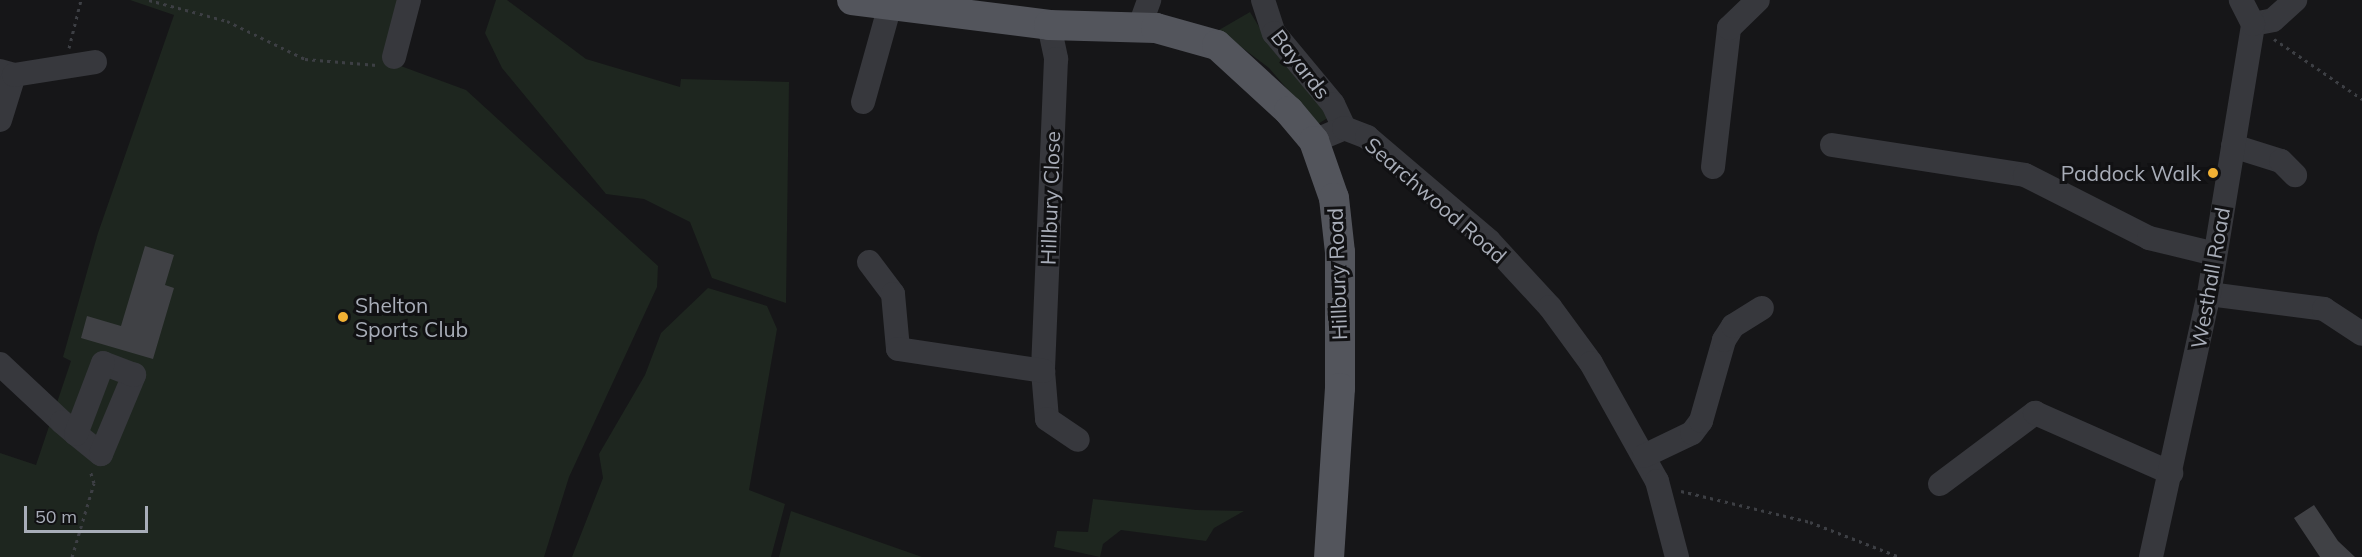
<!DOCTYPE html>
<html>
<head>
<meta charset="utf-8">
<style>
	body { margin:0 }
	#map { position:relative; width:2362px; height:557px; overflow:hidden; background:#161618; font-family:Mulish,sans-serif }
	div>[style] { position:absolute }
	[style*='--x'] { left:calc(var(--x)*1px); top:calc(var(--y)*1px); width:calc(var(--w)*1px); rotate:calc(var(--a)*1deg) }
	.green>* { inset:0; background:#1e261f }
	.building>* { inset:0; background:#404145 }
	.path>* { height:3px; margin-top:-1.5px; transform-origin:0; background:repeating-linear-gradient(90deg,#3d3f44 0 3px,transparent 0 7.5px) }
	.minor>* { height:24px; margin:-12px; padding:0 12px; transform-origin:12px; border-radius:12px; background:#37383d }
	.major>* { height:30px; margin:-15px; padding:0 15px; transform-origin:15px; border-radius:15px; background:#53555c }
	.dots>* { width:16px; height:16px; translate:-50% -50%; box-sizing:border-box; border:3px solid #111113; border-radius:50% }
	span { translate:-50% -50%; white-space:nowrap; text-align:center; line-height:1.15; -webkit-text-stroke:6px #111113; paint-order:stroke }
	.street-label { font-size:21px; color:#a8adb8 }
	.poi-label { font-size:21px; color:#a8adb8 }
	.right { translate:-100% -50%; text-align:right }
	.left { translate:0 -50%; text-align:left }
	.scale { position:absolute; left:24px; top:506px; width:124px; height:27px; box-sizing:border-box; border:3px solid #a8adb8; border-top:0; padding-left:8px; font-size:18px; line-height:21px; white-space:nowrap; color:#a8adb8; -webkit-text-stroke:4px #111113; paint-order:stroke }
</style>
</head>
<body>
<div id="map">
	<div class="green">
		<div style="clip-path:polygon(130px 0,401px 0,398px 65px,466px 90px,658px 266px,657px 287px,569px 477px,544px 557px,0 557px,0 453px,36px 465px,71px 361px,63px 357px,98px 233px,174px 15px)"></div>
		<div style="clip-path:polygon(496px 0,507px 0,586px 59px,680px 87px,681px 79px,789px 82px,786px 303px,712px 278px,690px 222px,644px 199px,606px 194px,502px 68px,485px 33px)"></div>
		<div style="clip-path:polygon(1250px 12px,1264px 35px,1329px 117px,1318px 124px,1269px 68px,1219px 30px)"></div>
		<div style="clip-path:polygon(708px 288px,767px 306px,777px 329px,749px 490px,785px 504px,771px 557px,572px 557px,603px 478px,599px 454px,645px 375px,661px 333px)"></div>
		<div style="clip-path:polygon(1093px 499px,1196px 510px,1244px 511px,1214px 528px,1206px 541px,1121px 530px,1103px 544px,1100px 557px,1054px 547px,1057px 531px,1088px 532px)"></div>
		<div style="clip-path:polygon(791px 511px,922px 557px,779px 557px)"></div>
	</div>
	<div class="building">
		<div style="clip-path:polygon(145px 246px,174px 255px,165px 285px,174px 288px,153px 359px,81px 338px,87px 316px,121px 326px)"></div>
		<div style="clip-path:polygon(2314px 505px,2338px 541px,2355px 557px,2320px 557px,2294px 518px)"></div>
	</div>
	<div class="path">
		<div style="--x:149;--y:0;--w:81;--a:15.1"></div>
		<div style="--x:227;--y:21;--w:87;--a:26"></div>
		<div style="--x:305;--y:59;--w:72;--a:4.8"></div>
		<div style="--x:2274;--y:39;--w:107;--a:34.3"></div>
		<div style="--x:69;--y:48;--w:49;--a:-76"></div>
		<div style="--x:1681;--y:491;--w:133;--a:13.5"></div>
		<div style="--x:1810;--y:522;--w:97;--a:21.3"></div>
		<div style="--x:72;--y:557;--w:77;--a:-73.4"></div>
		<div style="--x:94;--y:483;--w:14;--a:-107"></div>
	</div>
	<div class="minor">
		<div style="--x:1263;--y:0;--w:35;--a:72"></div>
		<div style="--x:1274;--y:33;--w:92;--a:50.3"></div>
		<div style="--x:1333;--y:104;--w:26;--a:65"></div>
		<div style="--x:2253;--y:24;--w:20;--a:-11"></div>
		<div style="--x:2273;--y:20;--w:30;--a:-42"></div>
		<div style="--x:1049;--y:25;--w:35;--a:78"></div>
		<div style="--x:1056;--y:59;--w:312;--a:92.4"></div>
		<div style="--x:1043;--y:371;--w:48;--a:85.2"></div>
		<div style="--x:1047;--y:419;--w:37;--a:34"></div>
		<div style="--x:1139;--y:28;--w:30;--a:-70"></div>
		<div style="--x:394;--y:57;--w:59;--a:-75.3"></div>
		<div style="--x:0;--y:71;--w:15;--a:16"></div>
		<div style="--x:14;--y:75;--w:47;--a:107.3"></div>
		<div style="--x:14;--y:75;--w:82;--a:-9.1"></div>
		<div style="--x:863;--y:102;--w:101;--a:-74.4"></div>
		<div style="--x:1314;--y:141;--w:33;--a:-23"></div>
		<div style="--x:1344;--y:128;--w:25;--a:21"></div>
		<div style="--x:1367;--y:137;--w:160;--a:40.4"></div>
		<div style="--x:1489;--y:241;--w:90;--a:47.3"></div>
		<div style="--x:1550;--y:307;--w:69;--a:53.8"></div>
		<div style="--x:1591;--y:363;--w:135;--a:60.8"></div>
		<div style="--x:1657;--y:481;--w:79;--a:75.3"></div>
		<div style="--x:1832;--y:145;--w:195;--a:8.8"></div>
		<div style="--x:2025;--y:175;--w:139;--a:26.9"></div>
		<div style="--x:2149;--y:238;--w:68;--a:13.6"></div>
		<div style="--x:2233;--y:146;--w:50;--a:17.4"></div>
		<div style="--x:2281;--y:161;--w:20;--a:45"></div>
		<div style="--x:1713;--y:167;--w:140;--a:-83.4"></div>
		<div style="--x:1729;--y:28;--w:40;--a:-44"></div>
		<div style="--x:869;--y:262;--w:40;--a:53"></div>
		<div style="--x:893;--y:294;--w:55;--a:84.8"></div>
		<div style="--x:898;--y:349;--w:147;--a:8.6"></div>
		<div style="--x:2209;--y:294;--w:116;--a:7.4"></div>
		<div style="--x:2324;--y:309;--w:45;--a:33.3"></div>
		<div style="--x:0;--y:364;--w:85;--a:43.1"></div>
		<div style="--x:62;--y:422;--w:18;--a:41"></div>
		<div style="--x:76;--y:434;--w:32;--a:39"></div>
		<div style="--x:101;--y:454;--w:86;--a:-67.3"></div>
		<div style="--x:134;--y:375;--w:33;--a:-159"></div>
		<div style="--x:103;--y:363;--w:76;--a:110.8"></div>
		<div style="--x:1644;--y:456;--w:53;--a:-25.6"></div>
		<div style="--x:1692;--y:433;--w:15;--a:-53"></div>
		<div style="--x:1701;--y:421;--w:84;--a:-74.1"></div>
		<div style="--x:1724;--y:340;--w:17;--a:-57"></div>
		<div style="--x:1733;--y:326;--w:34;--a:-32"></div>
		<div style="--x:1940;--y:484;--w:119;--a:-36.8"></div>
		<div style="--x:2035;--y:413;--w:149;--a:23.8"></div>
		<div style="--x:2151;--y:557;--w:269;--a:-77.6"></div>
		<div style="--x:2209;--y:294;--w:274;--a:-80.7"></div>
		<div style="--x:2253;--y:24;--w:27;--a:-117"></div>
	</div>
	<div class="major">
		<div style="--x:852;--y:0;--w:199;--a:7.2"></div>
		<div style="--x:1049;--y:25;--w:107;--a:1.6"></div>
		<div style="--x:1156;--y:28;--w:63;--a:15.6"></div>
		<div style="--x:1217;--y:45;--w:98;--a:42.5"></div>
		<div style="--x:1289;--y:111;--w:39;--a:50"></div>
		<div style="--x:1314;--y:141;--w:60;--a:70.7"></div>
		<div style="--x:1334;--y:198;--w:54;--a:83.7"></div>
		<div style="--x:1340;--y:252;--w:136;--a:90"></div>
		<div style="--x:1340;--y:388;--w:169;--a:93.7"></div>
	</div>
	<div class="dots">
		<div style="left:2213px;top:173px;background:#f2b134"></div>
		<div style="left:343px;top:317px;background:#f2b134"></div>
	</div>
	<div class="street-label">
		<span style="left:1301px;top:64px;rotate:52deg">Bayards</span>
		<span style="left:1050px;top:198px;rotate:-88deg">Hillbury Close</span>
		<span style="left:1436px;top:200px;rotate:41deg">Searchwood Road</span>
		<span style="left:1337px;top:274px;rotate:-92deg">Hillbury Road</span>
		<span style="left:2210px;top:278px;rotate:-80deg">Westhall Road</span>
	</div>
	<div class="poi-label">
		<span class="right" style="left:2201px;top:173px">Paddock Walk</span>
		<span class="left" style="left:355px;top:317px">Shelton<br>Sports Club</span>
	</div>
	<div class="scale">50 m</div>
</div>
</body>
</html>
